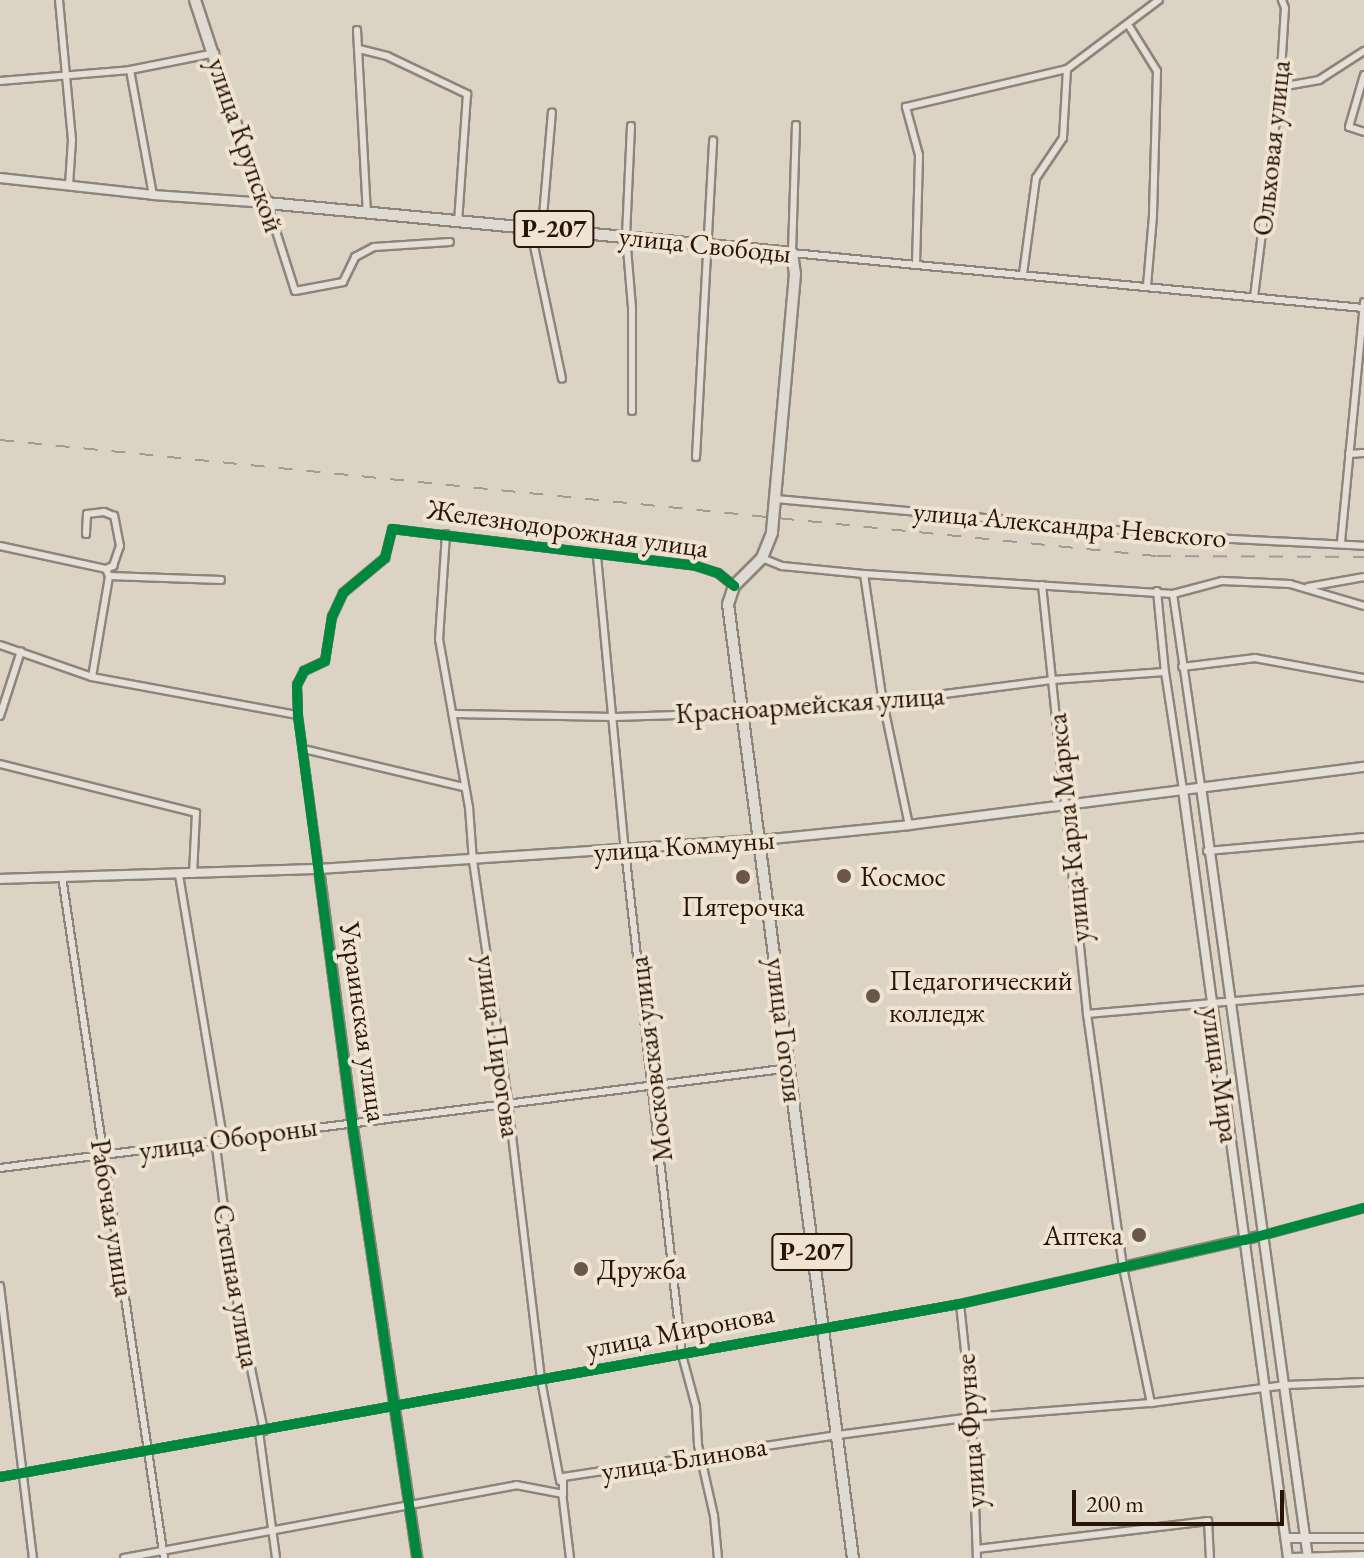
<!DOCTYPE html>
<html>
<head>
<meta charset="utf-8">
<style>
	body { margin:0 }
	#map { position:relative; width:1364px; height:1558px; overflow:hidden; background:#dcd3c4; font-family:"EB Garamond",serif }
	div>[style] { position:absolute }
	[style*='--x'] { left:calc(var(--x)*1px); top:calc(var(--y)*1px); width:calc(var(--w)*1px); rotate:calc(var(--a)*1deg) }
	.roads { filter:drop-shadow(2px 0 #8d857b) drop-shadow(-2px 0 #8d857b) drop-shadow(0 2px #8d857b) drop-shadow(0 -2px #8d857b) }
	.minor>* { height:6px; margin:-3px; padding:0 3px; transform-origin:3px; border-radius:3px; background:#e4e0d8 }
	.tertiary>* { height:8px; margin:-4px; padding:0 4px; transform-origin:4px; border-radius:4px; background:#e4e0d8 }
	.primary>* { height:10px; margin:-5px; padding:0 5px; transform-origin:5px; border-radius:5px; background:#dfdad2 }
	.rail>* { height:2px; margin-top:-1px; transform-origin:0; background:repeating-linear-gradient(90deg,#a09b94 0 14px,transparent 0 28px) }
	.cycleway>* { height:10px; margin:-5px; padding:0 5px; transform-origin:5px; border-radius:5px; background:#00873e }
	.dots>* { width:22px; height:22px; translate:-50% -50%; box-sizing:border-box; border:4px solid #efe4d2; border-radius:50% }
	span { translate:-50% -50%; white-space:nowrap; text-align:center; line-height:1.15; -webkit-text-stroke:8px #efe4d2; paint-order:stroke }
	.shield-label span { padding:2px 6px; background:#efe4d2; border:2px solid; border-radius:6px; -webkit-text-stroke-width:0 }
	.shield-label { font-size:26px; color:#291408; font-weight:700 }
	.street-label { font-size:28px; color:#291408 }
	.poi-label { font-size:28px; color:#291408 }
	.left { translate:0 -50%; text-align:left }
	.right { translate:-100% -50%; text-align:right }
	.scale { position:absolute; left:1072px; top:1490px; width:212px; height:36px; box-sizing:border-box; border:4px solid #291408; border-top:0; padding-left:10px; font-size:24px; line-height:28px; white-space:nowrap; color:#291408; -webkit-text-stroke:6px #efe4d2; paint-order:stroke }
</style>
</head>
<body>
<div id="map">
	<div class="roads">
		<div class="minor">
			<div style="--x:59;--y:0;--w:141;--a:84.7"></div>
			<div style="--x:72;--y:140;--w:45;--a:93.8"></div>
			<div style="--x:1129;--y:26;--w:53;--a:58.1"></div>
			<div style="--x:1157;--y:71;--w:145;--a:91.6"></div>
			<div style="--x:1153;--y:216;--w:70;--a:94.9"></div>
			<div style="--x:357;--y:30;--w:183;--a:86.9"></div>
			<div style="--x:359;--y:49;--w:29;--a:14"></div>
			<div style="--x:387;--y:56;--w:89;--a:25.4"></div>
			<div style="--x:467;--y:94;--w:128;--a:94"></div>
			<div style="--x:130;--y:70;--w:127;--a:79.6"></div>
			<div style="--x:1364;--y:75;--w:54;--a:106.1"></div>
			<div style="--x:1349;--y:127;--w:16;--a:18"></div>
			<div style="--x:0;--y:81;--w:130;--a:-4.8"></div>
			<div style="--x:130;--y:70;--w:87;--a:-11.3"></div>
			<div style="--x:1280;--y:87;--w:40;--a:-10"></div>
			<div style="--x:1319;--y:80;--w:54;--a:-32.8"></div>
			<div style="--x:796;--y:125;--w:128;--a:91.8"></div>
			<div style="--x:792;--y:253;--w:574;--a:5.5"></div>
			<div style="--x:631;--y:126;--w:110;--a:92.6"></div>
			<div style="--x:626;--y:236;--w:72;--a:85.2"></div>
			<div style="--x:632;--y:308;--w:103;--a:90"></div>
			<div style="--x:267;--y:203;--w:92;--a:72.3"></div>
			<div style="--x:295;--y:291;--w:49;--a:-10.6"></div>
			<div style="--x:343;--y:282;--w:28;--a:-64"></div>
			<div style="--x:355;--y:257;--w:21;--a:-28"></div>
			<div style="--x:374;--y:247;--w:76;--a:-3.8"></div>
			<div style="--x:530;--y:227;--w:155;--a:78.1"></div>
			<div style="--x:542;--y:228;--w:116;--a:-85.1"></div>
			<div style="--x:916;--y:264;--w:109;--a:-88.4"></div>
			<div style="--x:919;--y:155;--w:50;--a:-105.2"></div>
			<div style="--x:906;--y:107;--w:165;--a:-13.3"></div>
			<div style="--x:1067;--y:69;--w:115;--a:-36.9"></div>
			<div style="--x:1023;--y:274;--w:97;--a:-82.3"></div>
			<div style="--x:1036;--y:178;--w:48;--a:-56"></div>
			<div style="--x:1063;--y:138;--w:69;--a:-86.7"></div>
			<div style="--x:1254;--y:297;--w:212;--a:-82.9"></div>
			<div style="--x:1280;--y:87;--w:79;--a:-86.4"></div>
			<div style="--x:1285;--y:8;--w:9;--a:-111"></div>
			<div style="--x:1349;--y:454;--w:15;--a:-4"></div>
			<div style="--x:696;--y:457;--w:317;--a:-86.9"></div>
			<div style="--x:776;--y:499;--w:421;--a:5.2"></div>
			<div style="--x:1195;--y:537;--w:169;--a:3"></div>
			<div style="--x:446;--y:534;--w:105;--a:93.8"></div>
			<div style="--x:439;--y:639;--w:171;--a:79.9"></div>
			<div style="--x:469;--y:807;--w:54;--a:85.8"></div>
			<div style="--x:473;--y:861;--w:244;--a:81.7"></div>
			<div style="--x:508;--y:1102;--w:280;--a:83.2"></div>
			<div style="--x:541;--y:1380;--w:103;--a:79.3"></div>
			<div style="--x:1341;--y:542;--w:241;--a:-84.5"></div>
			<div style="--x:0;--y:546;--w:108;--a:12.2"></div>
			<div style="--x:106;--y:569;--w:8;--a:-23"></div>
			<div style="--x:113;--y:566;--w:21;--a:-71"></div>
			<div style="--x:120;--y:546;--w:31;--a:-101"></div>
			<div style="--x:114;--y:516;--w:11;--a:-158"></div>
			<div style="--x:104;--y:512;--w:17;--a:173"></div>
			<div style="--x:87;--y:514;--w:20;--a:93"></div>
			<div style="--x:597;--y:556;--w:295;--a:84.6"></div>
			<div style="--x:625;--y:850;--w:508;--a:83.56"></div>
			<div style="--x:682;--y:1355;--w:54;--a:74.9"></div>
			<div style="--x:696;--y:1407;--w:38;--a:87"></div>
			<div style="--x:698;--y:1445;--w:73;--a:77.3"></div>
			<div style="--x:714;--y:1516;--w:42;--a:84.6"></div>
			<div style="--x:762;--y:558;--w:22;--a:22"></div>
			<div style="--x:782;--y:566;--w:82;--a:5.6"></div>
			<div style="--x:864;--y:574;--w:310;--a:3.7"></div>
			<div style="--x:1173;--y:594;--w:51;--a:-14.9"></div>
			<div style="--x:1222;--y:581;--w:68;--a:2.5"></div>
			<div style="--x:1290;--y:584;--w:77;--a:16.6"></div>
			<div style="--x:106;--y:569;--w:8;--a:67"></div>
			<div style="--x:109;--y:576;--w:112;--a:2"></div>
			<div style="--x:864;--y:574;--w:129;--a:81.6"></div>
			<div style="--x:883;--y:702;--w:126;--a:78.1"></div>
			<div style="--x:1042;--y:585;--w:431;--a:84"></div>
			<div style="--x:1087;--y:1014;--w:256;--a:81.9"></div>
			<div style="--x:1123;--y:1267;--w:139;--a:78.4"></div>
			<div style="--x:1308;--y:587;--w:57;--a:-10.1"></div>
			<div style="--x:1157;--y:591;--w:81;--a:84.4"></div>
			<div style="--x:1165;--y:672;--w:119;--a:81.3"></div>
			<div style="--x:1173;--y:594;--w:195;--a:81.7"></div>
			<div style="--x:0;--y:645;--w:97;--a:19.2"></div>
			<div style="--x:92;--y:677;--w:209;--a:10.5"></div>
			<div style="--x:1182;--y:667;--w:74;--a:-7"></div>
			<div style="--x:1255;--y:658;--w:111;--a:10.4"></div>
			<div style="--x:92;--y:677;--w:102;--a:-80.4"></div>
			<div style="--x:455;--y:714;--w:159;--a:1.1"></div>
			<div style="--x:614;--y:717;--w:128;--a:-1.8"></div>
			<div style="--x:742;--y:713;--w:141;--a:-4.5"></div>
			<div style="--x:883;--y:702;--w:170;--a:-7.4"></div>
			<div style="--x:1052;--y:680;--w:113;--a:-4"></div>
			<div style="--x:0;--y:716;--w:68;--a:-72.1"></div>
			<div style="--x:304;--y:749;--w:163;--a:13.4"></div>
			<div style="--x:0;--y:764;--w:202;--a:14"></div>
			<div style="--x:196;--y:813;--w:61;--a:92.8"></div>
			<div style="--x:1207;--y:851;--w:158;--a:-5.1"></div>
			<div style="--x:319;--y:869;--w:155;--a:-97.8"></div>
			<div style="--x:298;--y:715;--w:30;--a:-92"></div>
			<div style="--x:297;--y:685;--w:16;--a:-63"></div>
			<div style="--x:304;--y:671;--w:23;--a:-25"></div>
			<div style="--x:325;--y:661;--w:45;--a:-81"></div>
			<div style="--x:332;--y:617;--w:26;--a:-65"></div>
			<div style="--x:343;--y:593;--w:55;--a:-39.8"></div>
			<div style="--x:385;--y:558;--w:30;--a:-76"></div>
			<div style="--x:392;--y:529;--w:306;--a:6.9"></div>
			<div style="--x:696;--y:566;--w:23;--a:18"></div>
			<div style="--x:718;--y:573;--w:21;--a:39"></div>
			<div style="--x:179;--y:875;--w:267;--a:80.5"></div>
			<div style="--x:62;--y:877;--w:689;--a:81.48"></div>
			<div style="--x:1087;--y:1014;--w:278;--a:-5"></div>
			<div style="--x:215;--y:1139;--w:153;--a:82.5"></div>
			<div style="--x:235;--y:1291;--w:143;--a:78.3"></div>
			<div style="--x:0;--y:1168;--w:796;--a:-7.21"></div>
			<div style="--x:1264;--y:1235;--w:104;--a:-15.1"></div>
			<div style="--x:0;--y:1286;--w:274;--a:83.1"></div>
			<div style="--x:960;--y:1304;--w:114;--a:83.9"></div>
			<div style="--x:972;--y:1417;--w:141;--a:88"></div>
			<div style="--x:259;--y:1432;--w:127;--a:82.3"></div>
			<div style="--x:0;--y:1477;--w:975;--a:-10.22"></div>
			<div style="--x:960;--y:1304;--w:167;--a:-12.8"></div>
			<div style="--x:562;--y:1492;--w:66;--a:83.1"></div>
			<div style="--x:977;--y:1549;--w:233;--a:-6.9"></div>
			<div style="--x:1208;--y:1521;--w:37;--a:87"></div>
			<div style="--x:124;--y:1558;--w:399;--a:-10.5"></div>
			<div style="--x:516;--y:1485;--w:48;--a:10.8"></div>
			<div style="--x:563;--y:1494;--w:17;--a:-90"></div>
			<div style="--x:563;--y:1477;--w:278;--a:-8.7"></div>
			<div style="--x:838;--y:1435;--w:135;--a:-7.7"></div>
			<div style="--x:972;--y:1417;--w:180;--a:-4.5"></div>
			<div style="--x:1151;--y:1403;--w:136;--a:-7.6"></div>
			<div style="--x:1286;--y:1385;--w:78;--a:-2.2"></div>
		</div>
		<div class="tertiary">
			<div style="--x:0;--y:178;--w:154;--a:6.3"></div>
			<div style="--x:153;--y:195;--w:114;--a:4"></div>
			<div style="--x:1201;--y:787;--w:778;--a:82.1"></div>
			<div style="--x:1183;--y:790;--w:775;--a:82.21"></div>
			<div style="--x:319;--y:869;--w:254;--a:82.5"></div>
			<div style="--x:352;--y:1121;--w:442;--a:81.5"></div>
			<div style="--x:0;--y:879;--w:319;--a:-1.8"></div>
			<div style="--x:319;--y:869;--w:442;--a:-3.8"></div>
			<div style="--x:760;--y:840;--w:150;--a:-5.7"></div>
			<div style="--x:909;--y:825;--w:459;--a:-7.3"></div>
			<div style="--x:1123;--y:1267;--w:145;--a:-12.8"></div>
			<div style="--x:1286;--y:1538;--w:78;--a:0"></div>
			<div style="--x:1292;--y:1558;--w:72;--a:-1.6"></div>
		</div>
		<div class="primary">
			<div style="--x:195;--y:0;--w:193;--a:71.8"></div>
			<div style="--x:255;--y:183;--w:23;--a:59"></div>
			<div style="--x:267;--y:203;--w:527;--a:5.44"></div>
			<div style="--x:792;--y:253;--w:21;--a:82"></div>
			<div style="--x:795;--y:274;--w:260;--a:95.1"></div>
			<div style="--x:772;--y:533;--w:27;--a:112"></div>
			<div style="--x:762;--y:558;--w:40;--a:135"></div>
			<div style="--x:734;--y:586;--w:19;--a:108"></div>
			<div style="--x:728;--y:604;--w:962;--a:82.54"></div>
		</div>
	</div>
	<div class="rail">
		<div style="--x:0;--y:440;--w:1163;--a:5.73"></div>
		<div style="--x:1157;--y:556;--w:207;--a:0.3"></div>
	</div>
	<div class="cycleway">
		<div style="--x:0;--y:1477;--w:975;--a:-10.22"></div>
		<div style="--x:960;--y:1304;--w:292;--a:-12.7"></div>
		<div style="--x:1245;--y:1240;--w:123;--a:-15.1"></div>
		<div style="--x:417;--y:1558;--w:442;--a:-98.5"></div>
		<div style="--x:352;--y:1121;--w:410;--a:-97.6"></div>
		<div style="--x:298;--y:715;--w:30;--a:-92"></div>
		<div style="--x:297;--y:685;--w:16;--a:-63"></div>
		<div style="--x:304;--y:671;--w:23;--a:-25"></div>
		<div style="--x:325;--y:661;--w:45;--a:-81"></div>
		<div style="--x:332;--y:617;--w:26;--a:-65"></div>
		<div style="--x:343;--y:593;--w:55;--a:-39.8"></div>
		<div style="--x:385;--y:558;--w:30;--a:-76"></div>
		<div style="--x:392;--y:529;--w:306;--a:6.9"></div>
		<div style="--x:696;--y:566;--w:23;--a:18"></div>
		<div style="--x:718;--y:573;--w:21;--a:39"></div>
	</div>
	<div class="dots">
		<div style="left:844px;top:876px;background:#68574a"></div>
		<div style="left:743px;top:877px;background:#68574a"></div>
		<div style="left:873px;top:996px;background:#68574a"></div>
		<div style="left:1139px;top:1235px;background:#68574a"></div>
		<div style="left:581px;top:1269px;background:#68574a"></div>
	</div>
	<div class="shield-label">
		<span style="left:554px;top:229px">Р-207</span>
		<span style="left:812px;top:1252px">Р-207</span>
	</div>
	<div class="street-label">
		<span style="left:246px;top:145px;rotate:71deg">улица Крупской</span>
		<span style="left:1271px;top:148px;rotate:-84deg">Ольховая улица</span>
		<span style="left:705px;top:244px;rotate:6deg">улица Свободы</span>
		<span style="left:1070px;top:524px;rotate:5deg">улица Александра Невского</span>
		<span style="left:568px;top:528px;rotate:8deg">Железнодорожная улица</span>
		<span style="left:810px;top:704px;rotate:-4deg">Красноармейская улица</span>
		<span style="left:1068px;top:828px;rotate:-96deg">улица Карла Маркса</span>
		<span style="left:684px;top:845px;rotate:-4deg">улица Коммуны</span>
		<span style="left:364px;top:1022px;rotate:82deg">Украинская улица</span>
		<span style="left:785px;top:1030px;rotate:83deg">улица Гоголя</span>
		<span style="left:499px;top:1046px;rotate:82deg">улица Пирогова</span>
		<span style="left:650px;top:1059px;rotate:-97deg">Московская улица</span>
		<span style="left:1221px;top:1075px;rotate:82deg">улица Мира</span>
		<span style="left:228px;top:1138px;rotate:-8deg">улица Обороны</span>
		<span style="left:113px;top:1218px;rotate:81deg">Рабочая улица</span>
		<span style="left:237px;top:1286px;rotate:80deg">Степная улица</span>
		<span style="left:680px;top:1330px;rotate:-11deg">улица Миронова</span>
		<span style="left:970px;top:1431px;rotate:-94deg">улица Фрунзе</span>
		<span style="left:684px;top:1458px;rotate:-9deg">улица Блинова</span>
	</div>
	<div class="poi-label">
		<span class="left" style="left:860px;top:876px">Космос</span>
		<span style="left:743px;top:906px">Пятерочка</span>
		<span class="left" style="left:889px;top:996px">Педагогический<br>колледж</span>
		<span class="right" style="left:1123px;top:1235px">Аптека</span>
		<span class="left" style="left:597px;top:1269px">Дружба</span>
	</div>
	<div class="scale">200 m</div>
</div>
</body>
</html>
